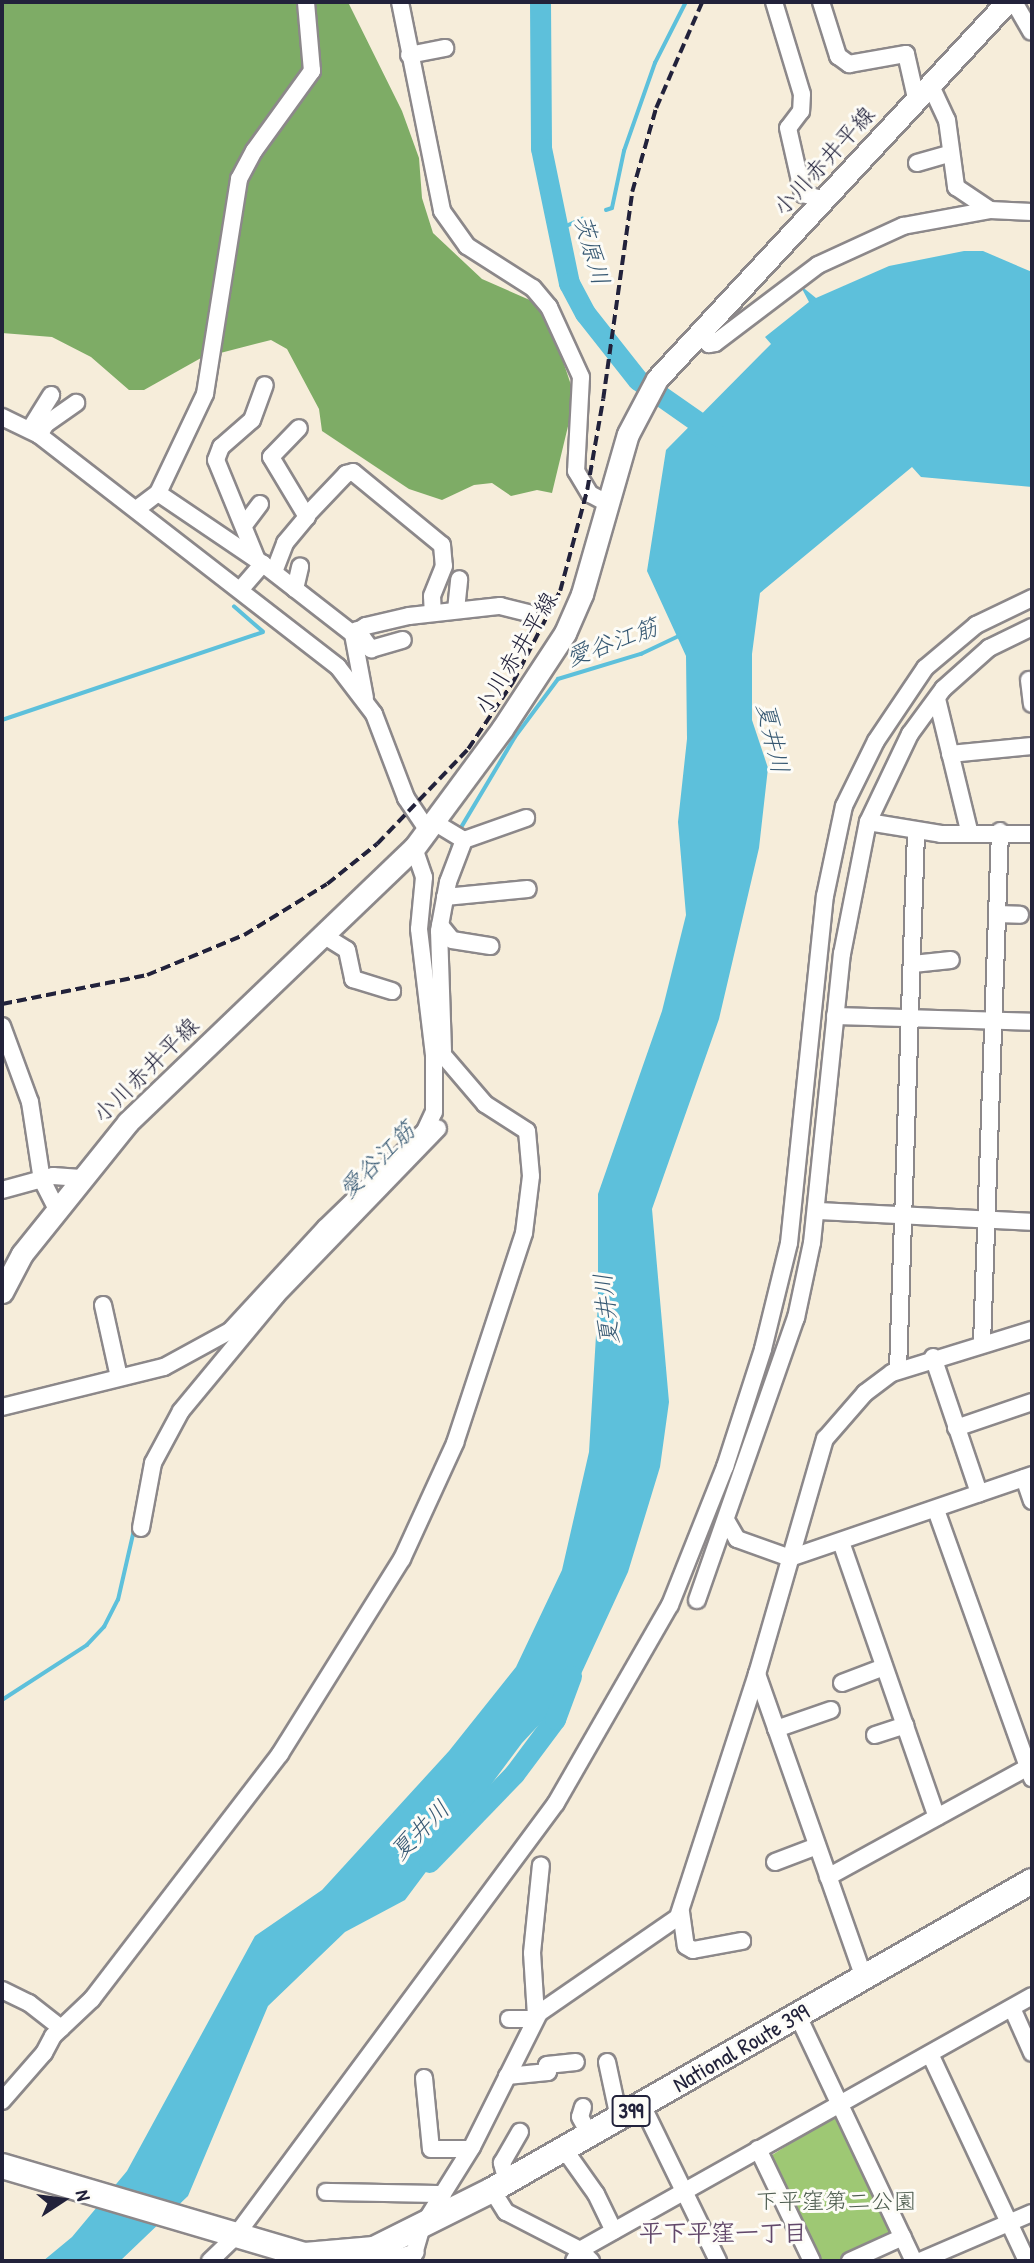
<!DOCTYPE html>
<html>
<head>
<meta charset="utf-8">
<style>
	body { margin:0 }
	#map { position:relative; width:1034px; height:2263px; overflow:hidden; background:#f6edda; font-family:"Patrick Hand","Klee One",sans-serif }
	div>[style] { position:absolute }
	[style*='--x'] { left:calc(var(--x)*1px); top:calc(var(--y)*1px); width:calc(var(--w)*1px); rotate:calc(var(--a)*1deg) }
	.green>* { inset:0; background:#9ec874 }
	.forest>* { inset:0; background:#7eac66 }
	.water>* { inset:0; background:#5dc0db }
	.stream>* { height:3.5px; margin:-1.75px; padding:0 1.75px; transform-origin:1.75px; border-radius:1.75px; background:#5dc0db }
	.river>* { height:21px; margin:-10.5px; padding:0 10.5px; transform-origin:10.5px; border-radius:10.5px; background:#5dc0db }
	.roads { filter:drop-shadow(2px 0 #8c888a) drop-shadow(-2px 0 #8c888a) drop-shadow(0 2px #8c888a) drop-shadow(0 -2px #8c888a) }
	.minor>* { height:16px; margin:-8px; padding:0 8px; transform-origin:8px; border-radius:8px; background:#fff }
	.major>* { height:21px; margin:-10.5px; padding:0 10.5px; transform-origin:10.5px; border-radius:10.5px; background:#fff }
	.highway>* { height:24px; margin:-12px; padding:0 12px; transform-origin:12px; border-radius:12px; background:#fff }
	.rail>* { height:3.5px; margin-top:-1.75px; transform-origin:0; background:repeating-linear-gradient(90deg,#22223b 0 10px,transparent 0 15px) }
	span { translate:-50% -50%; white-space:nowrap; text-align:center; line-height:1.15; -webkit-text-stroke:6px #fdfcf7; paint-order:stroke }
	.shield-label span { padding:2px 5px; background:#fdfcf7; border:2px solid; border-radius:5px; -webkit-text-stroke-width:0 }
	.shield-label { font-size:21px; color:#22223b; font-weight:700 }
	.street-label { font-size:23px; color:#22223b }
	.park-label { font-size:23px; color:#4d5c4f }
	.water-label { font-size:24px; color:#375973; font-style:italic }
	.neighbourhood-label { font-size:24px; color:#62486a; font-weight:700 }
	.frame { position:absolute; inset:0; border:4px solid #22223b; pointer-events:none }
	.north { position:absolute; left:28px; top:2165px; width:70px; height:70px; -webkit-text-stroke:5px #fdfcf7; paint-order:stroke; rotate:77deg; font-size:19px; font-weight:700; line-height:28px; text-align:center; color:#22223b }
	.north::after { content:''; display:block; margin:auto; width:24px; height:32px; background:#22223b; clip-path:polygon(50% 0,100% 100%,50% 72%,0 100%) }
</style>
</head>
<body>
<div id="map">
	<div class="green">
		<div style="clip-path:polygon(835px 2115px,840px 2116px,895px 2232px,838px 2261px,821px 2261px,769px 2157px)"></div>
	</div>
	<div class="forest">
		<div style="clip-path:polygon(2px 2px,348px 2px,402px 111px,419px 158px,422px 198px,433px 233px,482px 279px,532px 301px,550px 322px,575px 397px,552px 493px,537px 490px,511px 496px,492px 483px,474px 485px,442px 500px,409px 489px,322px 431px,319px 409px,287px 349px,271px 340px,201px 358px,144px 390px,129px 390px,91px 357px,52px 337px,2px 333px)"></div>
	</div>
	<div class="water">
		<div style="clip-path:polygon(964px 251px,983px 251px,1032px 272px,1032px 487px,921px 477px,912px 467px,760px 593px,752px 654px,752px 720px,768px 768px,759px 848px,719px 1019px,652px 1209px,669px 1402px,660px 1467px,628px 1572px,576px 1685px,522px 1743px,405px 1900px,345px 1932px,268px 2006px,188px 2196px,120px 2261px,43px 2261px,72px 2237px,127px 2171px,255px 1936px,322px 1890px,449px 1751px,516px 1667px,562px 1570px,589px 1452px,598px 1302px,598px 1194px,662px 1011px,686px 915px,678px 822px,687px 739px,686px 656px,647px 571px,666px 450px,771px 344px,765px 337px,809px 302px,800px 285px,816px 298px,889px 266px)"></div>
	</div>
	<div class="stream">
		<div style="--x:606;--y:210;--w:6;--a:-18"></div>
		<div style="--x:612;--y:208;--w:58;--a:-78.1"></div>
		<div style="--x:624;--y:151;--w:93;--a:-70.6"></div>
		<div style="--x:655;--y:63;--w:68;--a:-63.1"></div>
		<div style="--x:561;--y:254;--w:27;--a:-84"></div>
		<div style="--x:564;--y:227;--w:20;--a:-24"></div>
		<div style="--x:2;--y:720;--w:275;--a:-18.6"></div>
		<div style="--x:263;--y:632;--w:38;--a:-139"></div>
		<div style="--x:459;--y:831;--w:109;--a:-59.2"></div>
		<div style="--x:515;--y:737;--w:72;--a:-53.4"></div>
		<div style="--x:558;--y:679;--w:87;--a:-16.8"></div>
		<div style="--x:641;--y:654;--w:42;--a:-25.3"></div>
		<div style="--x:436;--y:904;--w:66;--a:-74.1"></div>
		<div style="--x:2;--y:1700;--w:101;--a:-32.9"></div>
		<div style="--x:87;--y:1645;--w:25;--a:-47"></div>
		<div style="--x:104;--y:1627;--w:30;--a:-63"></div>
		<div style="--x:118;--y:1600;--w:76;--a:-77.1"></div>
	</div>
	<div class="river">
		<div style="--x:540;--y:2;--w:146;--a:89.6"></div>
		<div style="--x:541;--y:148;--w:138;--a:78.3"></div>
		<div style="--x:569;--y:283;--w:34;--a:62"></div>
		<div style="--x:585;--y:313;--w:85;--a:51.7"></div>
		<div style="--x:638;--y:380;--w:98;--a:35"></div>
		<div style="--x:429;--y:1862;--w:122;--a:-46"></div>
		<div style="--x:514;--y:1774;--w:69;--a:-53.3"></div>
		<div style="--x:555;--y:1719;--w:46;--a:-69.6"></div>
	</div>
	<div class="roads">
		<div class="minor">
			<div style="--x:400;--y:2;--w:213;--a:78.6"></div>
			<div style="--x:442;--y:211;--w:43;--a:54.5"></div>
			<div style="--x:467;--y:246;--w:78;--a:32.5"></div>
			<div style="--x:533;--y:288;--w:25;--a:50"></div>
			<div style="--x:549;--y:307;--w:77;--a:65.4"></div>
			<div style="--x:581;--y:377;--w:94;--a:93"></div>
			<div style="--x:576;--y:471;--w:27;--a:59"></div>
			<div style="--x:590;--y:494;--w:19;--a:28"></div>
			<div style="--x:774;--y:2;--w:96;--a:73.1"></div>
			<div style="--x:802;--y:94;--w:17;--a:93"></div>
			<div style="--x:801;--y:111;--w:21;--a:127"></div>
			<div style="--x:788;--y:128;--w:68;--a:77.2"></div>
			<div style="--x:803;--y:194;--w:24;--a:15"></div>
			<div style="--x:821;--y:2;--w:57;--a:72.5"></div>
			<div style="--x:838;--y:56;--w:14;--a:36"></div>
			<div style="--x:849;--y:64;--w:58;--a:-10"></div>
			<div style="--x:906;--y:54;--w:45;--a:77.2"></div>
			<div style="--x:1014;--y:2;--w:34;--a:60"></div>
			<div style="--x:409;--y:55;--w:37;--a:-11"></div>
			<div style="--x:930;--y:84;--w:40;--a:65"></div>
			<div style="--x:947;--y:120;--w:68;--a:82.3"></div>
			<div style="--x:956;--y:187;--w:41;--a:34.1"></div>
			<div style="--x:917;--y:163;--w:35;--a:-16"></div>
			<div style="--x:699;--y:333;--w:15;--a:48"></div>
			<div style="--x:709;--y:344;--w:6;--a:-9"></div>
			<div style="--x:715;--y:343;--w:129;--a:-37.1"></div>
			<div style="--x:818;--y:265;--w:94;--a:-24.6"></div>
			<div style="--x:903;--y:226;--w:88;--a:-10.4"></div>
			<div style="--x:990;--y:210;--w:42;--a:2.7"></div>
			<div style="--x:2;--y:417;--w:41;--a:25.9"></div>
			<div style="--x:39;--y:435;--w:378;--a:37.8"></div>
			<div style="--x:338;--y:667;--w:59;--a:52.5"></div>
			<div style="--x:374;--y:714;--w:90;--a:69.1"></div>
			<div style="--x:406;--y:798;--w:37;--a:56"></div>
			<div style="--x:30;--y:429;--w:40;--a:-58"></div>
			<div style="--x:39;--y:435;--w:13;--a:-58"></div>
			<div style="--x:46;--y:424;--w:37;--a:-35"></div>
			<div style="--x:158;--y:493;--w:127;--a:34.1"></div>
			<div style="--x:263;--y:564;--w:114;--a:37.9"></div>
			<div style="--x:353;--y:634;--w:65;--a:79.4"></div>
			<div style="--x:138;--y:508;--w:25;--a:-37"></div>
			<div style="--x:158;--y:493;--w:110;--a:-64.6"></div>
			<div style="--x:205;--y:394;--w:218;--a:-81"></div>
			<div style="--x:239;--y:179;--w:32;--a:-62"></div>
			<div style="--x:254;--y:151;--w:99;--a:-54.1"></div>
			<div style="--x:312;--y:71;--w:69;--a:-95"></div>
			<div style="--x:307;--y:515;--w:57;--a:-46.4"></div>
			<div style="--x:346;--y:474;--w:7;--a:-16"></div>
			<div style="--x:353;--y:472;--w:115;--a:39.4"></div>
			<div style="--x:442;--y:545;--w:21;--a:85"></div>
			<div style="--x:444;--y:566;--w:32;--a:112"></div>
			<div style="--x:432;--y:596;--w:17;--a:87"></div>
			<div style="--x:245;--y:524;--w:25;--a:-53"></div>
			<div style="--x:257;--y:560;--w:108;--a:-112.3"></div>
			<div style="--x:216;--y:460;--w:14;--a:-69"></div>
			<div style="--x:221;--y:447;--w:41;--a:-41.1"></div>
			<div style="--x:252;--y:420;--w:37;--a:-70"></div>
			<div style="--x:274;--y:572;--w:31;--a:-69"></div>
			<div style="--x:285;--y:543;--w:34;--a:-50"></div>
			<div style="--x:307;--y:517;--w:70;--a:-121"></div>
			<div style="--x:271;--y:457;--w:40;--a:-46"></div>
			<div style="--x:295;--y:589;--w:23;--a:-77"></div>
			<div style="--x:240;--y:590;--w:35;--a:-49"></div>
			<div style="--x:456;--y:610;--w:31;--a:-84"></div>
			<div style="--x:357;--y:630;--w:24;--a:54"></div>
			<div style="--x:371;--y:649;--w:33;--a:-16"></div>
			<div style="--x:353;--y:634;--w:15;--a:-32"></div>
			<div style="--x:366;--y:626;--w:44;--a:-13.1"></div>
			<div style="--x:409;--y:616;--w:92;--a:-6.3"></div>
			<div style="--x:500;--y:606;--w:29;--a:14"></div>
			<div style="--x:1029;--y:680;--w:24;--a:83"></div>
			<div style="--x:937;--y:699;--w:139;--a:76.3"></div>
			<div style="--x:950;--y:754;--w:82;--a:-5.6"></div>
			<div style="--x:434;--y:822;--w:35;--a:31"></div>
			<div style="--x:464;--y:840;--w:66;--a:-19.5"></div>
			<div style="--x:868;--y:822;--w:74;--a:9.3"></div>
			<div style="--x:941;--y:834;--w:91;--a:0"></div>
			<div style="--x:445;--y:897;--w:83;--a:-5.5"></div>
			<div style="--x:997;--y:914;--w:23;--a:2"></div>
			<div style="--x:440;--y:925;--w:19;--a:51"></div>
			<div style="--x:452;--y:940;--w:39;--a:9"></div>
			<div style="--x:323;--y:935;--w:28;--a:32"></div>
			<div style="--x:347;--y:950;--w:30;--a:78"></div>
			<div style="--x:353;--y:979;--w:41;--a:17.1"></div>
			<div style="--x:913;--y:964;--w:38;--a:-6"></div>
			<div style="--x:835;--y:1016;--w:197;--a:1.7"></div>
			<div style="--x:2;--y:1026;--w:81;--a:69.8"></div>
			<div style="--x:30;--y:1102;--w:79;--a:81.3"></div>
			<div style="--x:42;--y:1180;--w:33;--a:63"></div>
			<div style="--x:443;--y:1051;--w:120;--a:-91.9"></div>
			<div style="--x:439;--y:931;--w:50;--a:-79.6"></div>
			<div style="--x:448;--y:882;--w:45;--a:-69.1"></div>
			<div style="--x:2;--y:1190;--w:53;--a:-15.4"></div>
			<div style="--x:53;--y:1176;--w:28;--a:4"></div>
			<div style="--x:817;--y:1211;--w:215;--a:2.9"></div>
			<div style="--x:103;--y:1305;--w:74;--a:77.5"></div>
			<div style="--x:982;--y:1344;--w:513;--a:-87.99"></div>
			<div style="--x:933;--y:1357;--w:144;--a:71.3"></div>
			<div style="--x:898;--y:1370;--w:538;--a:-88.08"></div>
			<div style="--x:2;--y:1407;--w:167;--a:-13.9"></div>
			<div style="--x:164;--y:1367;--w:75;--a:-28.6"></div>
			<div style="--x:230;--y:1331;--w:140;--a:-47.3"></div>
			<div style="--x:325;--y:1228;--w:139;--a:-44.1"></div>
			<div style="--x:425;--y:1131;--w:21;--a:-65"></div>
			<div style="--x:434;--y:1112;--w:57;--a:-90"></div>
			<div style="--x:434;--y:1055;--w:127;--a:-96.8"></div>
			<div style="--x:419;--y:929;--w:52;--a:-84.5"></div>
			<div style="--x:424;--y:877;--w:31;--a:-109"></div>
			<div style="--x:956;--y:1428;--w:80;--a:-18.9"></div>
			<div style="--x:1024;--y:1478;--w:24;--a:71"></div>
			<div style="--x:936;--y:1510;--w:285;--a:70.3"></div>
			<div style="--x:726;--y:1520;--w:22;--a:60"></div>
			<div style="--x:737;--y:1539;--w:56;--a:19.7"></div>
			<div style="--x:790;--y:1558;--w:256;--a:-18.9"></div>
			<div style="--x:141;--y:1528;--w:66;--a:-79.5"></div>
			<div style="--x:153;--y:1463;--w:59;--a:-61.7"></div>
			<div style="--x:181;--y:1411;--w:149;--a:-50.4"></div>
			<div style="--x:276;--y:1296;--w:233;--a:-46"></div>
			<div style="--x:841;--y:1542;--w:291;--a:70.8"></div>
			<div style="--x:697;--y:1600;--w:299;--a:-70.7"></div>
			<div style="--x:796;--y:1318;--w:77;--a:-78"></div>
			<div style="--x:812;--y:1243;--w:291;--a:-84.1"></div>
			<div style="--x:842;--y:954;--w:135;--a:-78.9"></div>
			<div style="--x:868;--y:822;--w:98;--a:-64.5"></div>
			<div style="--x:910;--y:734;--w:56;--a:-53.7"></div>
			<div style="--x:943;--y:689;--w:62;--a:-41.7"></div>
			<div style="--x:989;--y:648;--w:48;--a:-26"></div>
			<div style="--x:757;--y:1674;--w:321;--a:70.6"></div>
			<div style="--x:842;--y:1683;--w:45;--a:-20.9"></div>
			<div style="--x:776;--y:1729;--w:58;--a:-19.1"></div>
			<div style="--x:875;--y:1735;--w:32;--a:-18"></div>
			<div style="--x:775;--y:1862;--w:45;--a:-20.9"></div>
			<div style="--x:828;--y:1877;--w:233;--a:-28.8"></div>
			<div style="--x:681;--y:1912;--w:34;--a:82"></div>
			<div style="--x:686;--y:1946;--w:8;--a:30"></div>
			<div style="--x:693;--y:1950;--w:50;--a:-10.4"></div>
			<div style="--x:2;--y:1990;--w:30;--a:26"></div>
			<div style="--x:29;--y:2003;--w:41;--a:38"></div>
			<div style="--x:1012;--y:2008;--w:49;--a:66"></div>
			<div style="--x:536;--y:2016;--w:63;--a:-93.6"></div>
			<div style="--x:532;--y:1953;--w:88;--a:-84.2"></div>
			<div style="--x:798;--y:2016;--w:271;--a:64.7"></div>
			<div style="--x:509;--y:2019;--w:25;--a:0"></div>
			<div style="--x:930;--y:2054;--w:229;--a:64.9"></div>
			<div style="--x:607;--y:2062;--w:57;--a:77.9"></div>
			<div style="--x:507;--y:2076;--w:41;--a:-5.6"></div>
			<div style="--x:548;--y:2072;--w:7;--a:-98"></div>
			<div style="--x:547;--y:2065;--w:29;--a:-6"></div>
			<div style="--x:424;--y:2078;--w:71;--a:84.4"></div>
			<div style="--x:431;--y:2149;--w:39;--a:0"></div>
			<div style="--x:2;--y:2101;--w:64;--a:-48.8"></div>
			<div style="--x:44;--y:2053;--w:19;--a:-62"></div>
			<div style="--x:53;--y:2036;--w:54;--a:-43.5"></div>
			<div style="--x:92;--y:1999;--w:309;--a:-52.5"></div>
			<div style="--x:280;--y:1754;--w:230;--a:-58"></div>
			<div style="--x:402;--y:1559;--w:128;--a:-65.4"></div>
			<div style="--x:455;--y:1443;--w:221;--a:-71.8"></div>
			<div style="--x:524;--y:1233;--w:57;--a:-83"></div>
			<div style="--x:531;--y:1176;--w:45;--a:-95.1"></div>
			<div style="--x:527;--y:1131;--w:50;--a:-147.3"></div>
			<div style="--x:485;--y:1104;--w:65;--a:-130.6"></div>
			<div style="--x:642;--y:2105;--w:174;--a:64"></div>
			<div style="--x:583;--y:2107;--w:10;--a:107"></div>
			<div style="--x:580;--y:2117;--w:21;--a:61"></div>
			<div style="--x:564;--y:2149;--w:55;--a:54.6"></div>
			<div style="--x:596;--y:2194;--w:41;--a:64.1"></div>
			<div style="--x:758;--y:2149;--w:124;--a:64.3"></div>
			<div style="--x:507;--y:2182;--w:20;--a:-105"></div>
			<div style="--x:502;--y:2163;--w:36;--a:-60"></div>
			<div style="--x:492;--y:2190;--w:26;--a:58"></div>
			<div style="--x:506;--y:2212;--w:83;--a:27.2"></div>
			<div style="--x:580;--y:2250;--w:16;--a:45"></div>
			<div style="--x:326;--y:2192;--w:117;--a:1"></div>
			<div style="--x:210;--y:2261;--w:33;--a:-44"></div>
			<div style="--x:234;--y:2238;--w:541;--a:-53.49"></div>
			<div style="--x:556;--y:1803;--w:228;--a:-60.1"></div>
			<div style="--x:670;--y:1605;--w:149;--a:-68.3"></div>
			<div style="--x:725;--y:1467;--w:124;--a:-72.1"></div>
			<div style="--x:763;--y:1349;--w:109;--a:-76.2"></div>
			<div style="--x:789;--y:1243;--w:349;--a:-84.1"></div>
			<div style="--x:825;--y:896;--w:92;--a:-78.1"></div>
			<div style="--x:844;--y:806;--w:72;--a:-63.8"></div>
			<div style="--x:876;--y:741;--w:88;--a:-56.1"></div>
			<div style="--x:925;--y:668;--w:67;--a:-40.1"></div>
			<div style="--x:976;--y:625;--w:62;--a:-25.7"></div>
			<div style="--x:387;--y:2261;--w:30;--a:-17"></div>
			<div style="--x:412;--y:2261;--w:35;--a:-74"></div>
			<div style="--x:422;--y:2227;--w:94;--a:-58"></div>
			<div style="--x:472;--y:2147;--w:150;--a:-63.4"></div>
			<div style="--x:539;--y:2013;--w:169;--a:-34.6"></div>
			<div style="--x:678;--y:1917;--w:256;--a:-72"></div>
			<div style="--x:757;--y:1674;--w:245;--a:-73.9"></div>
			<div style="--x:825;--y:1439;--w:61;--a:-49"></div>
			<div style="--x:865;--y:1393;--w:34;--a:-37"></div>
			<div style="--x:892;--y:1373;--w:146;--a:-17.1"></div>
			<div style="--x:574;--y:2261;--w:13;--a:-61"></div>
			<div style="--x:580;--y:2250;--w:518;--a:-29.33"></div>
			<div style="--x:850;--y:2261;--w:58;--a:-24.4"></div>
			<div style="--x:920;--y:2261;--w:122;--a:-23.2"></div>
		</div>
		<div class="major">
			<div style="--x:2;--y:1292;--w:43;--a:-62.2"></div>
			<div style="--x:22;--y:1254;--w:169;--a:-51.2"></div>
			<div style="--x:128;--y:1122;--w:396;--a:-43.8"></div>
			<div style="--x:414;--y:848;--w:148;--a:-53.5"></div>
			<div style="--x:502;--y:729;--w:115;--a:-56.7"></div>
			<div style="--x:565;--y:633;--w:43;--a:-66.4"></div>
			<div style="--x:582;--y:594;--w:166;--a:-74"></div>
			<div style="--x:628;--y:434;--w:62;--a:-62.2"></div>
			<div style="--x:657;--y:379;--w:514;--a:-47.13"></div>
		</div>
		<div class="highway">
			<div style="--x:2;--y:2166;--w:316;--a:16.4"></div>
			<div style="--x:305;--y:2255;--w:69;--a:-5"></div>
			<div style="--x:374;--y:2249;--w:132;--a:-26.6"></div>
			<div style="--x:492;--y:2190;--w:622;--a:-29.78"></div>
		</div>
	</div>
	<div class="rail">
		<div style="--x:2;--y:1004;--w:148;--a:-11.3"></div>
		<div style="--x:147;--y:975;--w:105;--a:-22.4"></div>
		<div style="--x:244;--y:935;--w:97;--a:-31.6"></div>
		<div style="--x:327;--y:884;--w:64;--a:-38.7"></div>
		<div style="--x:377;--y:844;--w:132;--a:-46.2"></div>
		<div style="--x:468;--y:749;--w:81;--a:-56.1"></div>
		<div style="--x:513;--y:682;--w:102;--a:-62.7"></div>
		<div style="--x:560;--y:591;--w:105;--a:-75"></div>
		<div style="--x:587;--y:490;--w:92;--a:-80"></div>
		<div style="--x:603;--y:399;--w:209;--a:-82"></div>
		<div style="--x:632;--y:192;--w:87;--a:-74.1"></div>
		<div style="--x:656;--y:108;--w:116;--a:-66.5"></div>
	</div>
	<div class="shield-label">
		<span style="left:631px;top:2111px">399</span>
	</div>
	<div class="street-label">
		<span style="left:824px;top:161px;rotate:-48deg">小川赤井平線</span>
		<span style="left:516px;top:653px;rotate:-59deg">小川赤井平線</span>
		<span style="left:146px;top:1070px;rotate:-45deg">小川赤井平線</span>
		<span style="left:741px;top:2048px;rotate:-30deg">National Route 399</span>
	</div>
	<div class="park-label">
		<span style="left:836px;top:2201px">下平窪第二公園</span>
	</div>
	<div class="water-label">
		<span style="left:592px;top:250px;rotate:74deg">茨原川</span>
		<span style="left:612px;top:642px;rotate:-20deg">愛谷江筋</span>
		<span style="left:773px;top:738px;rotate:77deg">夏井川</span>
		<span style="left:377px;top:1160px;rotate:-45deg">愛谷江筋</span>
		<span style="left:606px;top:1309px;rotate:-96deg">夏井川</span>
		<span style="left:420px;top:1830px;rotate:-45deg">夏井川</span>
	</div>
	<div class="neighbourhood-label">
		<span style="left:723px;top:2233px">平下平窪一丁目</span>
	</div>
	<div class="frame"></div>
	<div class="north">N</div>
</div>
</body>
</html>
